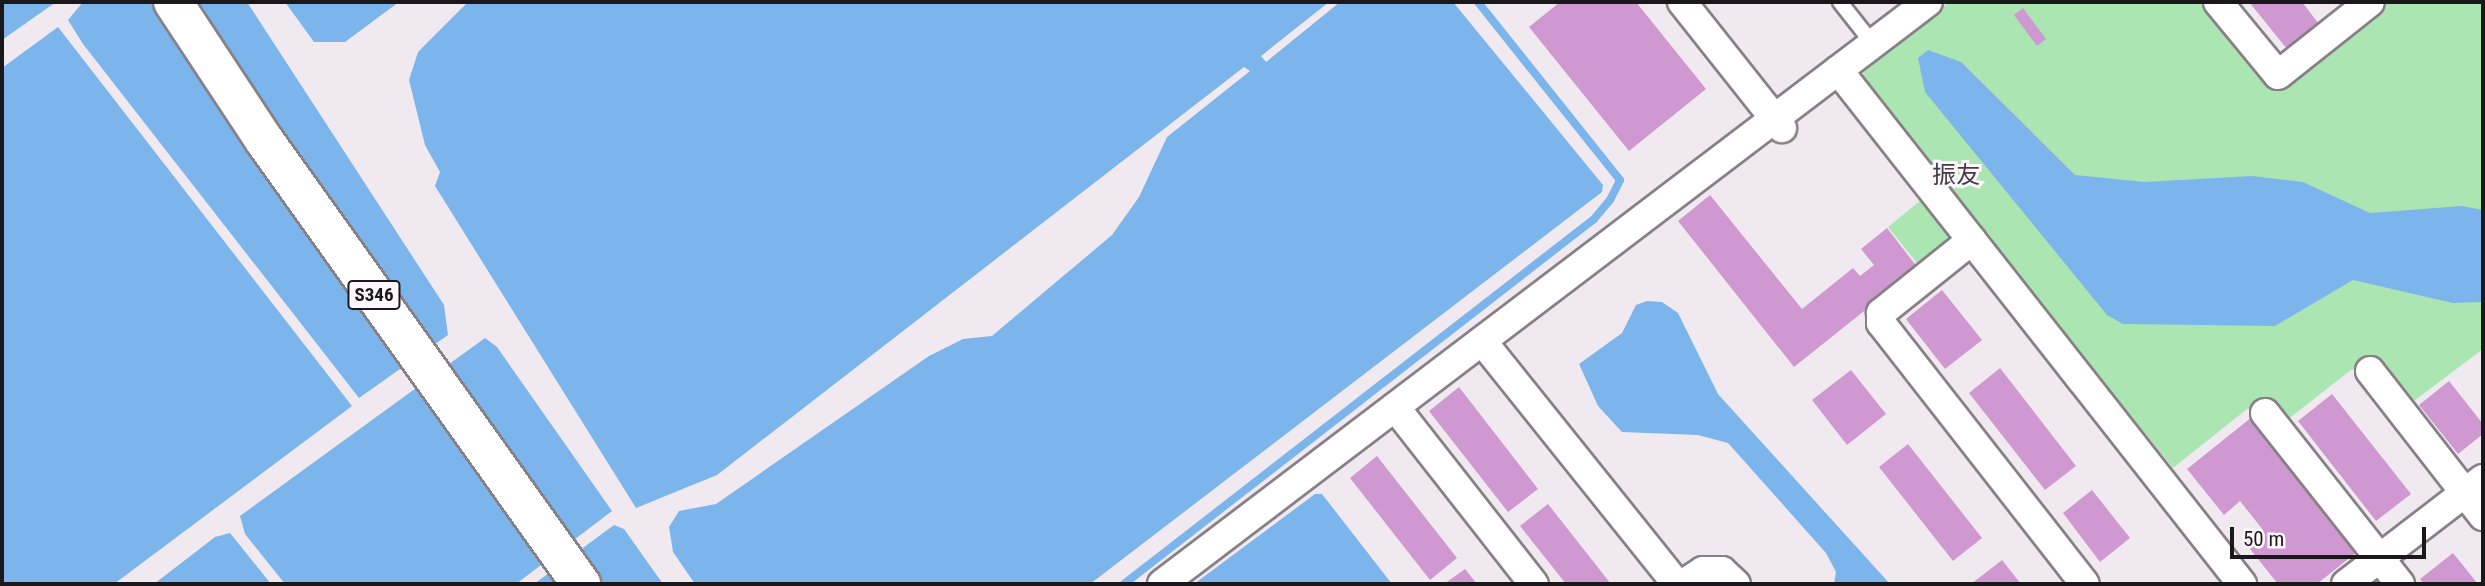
<!DOCTYPE html>
<html>
<head>
<meta charset="utf-8">
<style>
	body { margin:0 }
	#map { position:relative; width:2485px; height:586px; overflow:hidden; background:#f0eaf0; font-family:"Roboto Condensed","Noto Sans SC",sans-serif }
	div>[style] { position:absolute }
	[style*='--x'] { left:calc(var(--x)*1px); top:calc(var(--y)*1px); width:calc(var(--w)*1px); rotate:calc(var(--a)*1deg) }
	.green>* { inset:0; background:#abe6b2 }
	.water>* { inset:0; background:#7cb4ec }
	.stream>* { height:8px; margin:-4px; padding:0 4px; transform-origin:4px; border-radius:4px; background:#7cb4ec }
	.building>* { inset:0; background:#cf98d1 }
	.roads { filter:drop-shadow(2px 0 #878187) drop-shadow(-2px 0 #878187) drop-shadow(0 2px #878187) drop-shadow(0 -2px #878187) }
	.lane>* { height:14px; margin:-7px; padding:0 7px; transform-origin:7px; border-radius:7px; background:#fff }
	.street>* { height:28px; margin:-14px; padding:0 14px; transform-origin:14px; border-radius:14px; background:#fff }
	.primary>* { height:38px; margin:-19px; padding:0 19px; transform-origin:19px; border-radius:19px; background:#fff }
	span { translate:-50% -50%; white-space:nowrap; text-align:center; line-height:1.15; -webkit-text-stroke:6px #fdf7fd; paint-order:stroke }
	.shield-label span { padding:2px 5px; background:#fdf7fd; border:2px solid; border-radius:5px; -webkit-text-stroke-width:0 }
	.shield-label { font-size:19px; color:#1a181a; font-weight:700 }
	.quarter-label { font-size:24px; color:#423d42 }
	.frame { position:absolute; inset:0; border:4px solid #1a181a; pointer-events:none }
	.scale { position:absolute; left:2230px; top:527px; width:196px; height:32px; box-sizing:border-box; border:4px solid #1a181a; border-top:0; padding-left:9px; font-size:21px; line-height:24px; white-space:nowrap; color:#1a181a; -webkit-text-stroke:5px #fdf7fd; paint-order:stroke }
</style>
</head>
<body>
<div id="map">
	<div class="green">
		<div style="clip-path:polygon(1949px 2px,2205px 2px,2275px 90px,2383px 2px,2483px 2px,2483px 349px,2410px 404px,2378px 363px,2351px 370px,2287px 420px,2274px 404px,2247px 409px,2173px 468px,1867px 89px,1863px 72px,1870px 62px)"></div>
		<div style="clip-path:polygon(1926px 196px,1951px 238px,1920px 267px,1888px 227px)"></div>
	</div>
	<div class="water">
		<div style="clip-path:polygon(2px 2px,56px 2px,2px 40px)"></div>
		<div style="clip-path:polygon(83px 2px,247px 2px,444px 305px,448px 335px,359px 398px,83px 44px,68px 20px)"></div>
		<div style="clip-path:polygon(285px 2px,399px 2px,345px 42px,314px 42px)"></div>
		<div style="clip-path:polygon(468px 2px,1329px 2px,1261px 56px,1266px 62px,1340px 2px,1453px 2px,1603px 185px,1602px 192px,1090px 584px,695px 584px,673px 552px,669px 527px,679px 511px,716px 504px,929px 356px,963px 339px,992px 336px,1112px 235px,1139px 197px,1167px 137px,1250px 71px,1244px 67px,717px 475px,636px 508px,435px 186px,440px 172px,425px 145px,409px 80px,418px 52px)"></div>
		<div style="clip-path:polygon(58px 27px,352px 406px,114px 584px,2px 584px,2px 68px)"></div>
		<div style="clip-path:polygon(1928px 50px,1961px 62px,2075px 175px,2145px 182px,2252px 176px,2303px 182px,2370px 213px,2462px 206px,2483px 210px,2483px 302px,2453px 303px,2353px 280px,2275px 326px,2123px 324px,2107px 315px,1925px 92px,1918px 58px)"></div>
		<div style="clip-path:polygon(1647px 301px,1662px 302px,1678px 313px,1718px 394px,1890px 584px,1834px 584px,1836px 572px,1826px 553px,1728px 443px,1698px 435px,1622px 432px,1598px 406px,1579px 364px,1622px 333px,1636px 305px)"></div>
		<div style="clip-path:polygon(485px 338px,497px 347px,612px 511px,516px 584px,285px 584px,245px 534px,240px 516px)"></div>
		<div style="clip-path:polygon(1315px 494px,1322px 494px,1392px 584px,1194px 584px)"></div>
		<div style="clip-path:polygon(614px 525px,624px 529px,663px 584px,534px 584px)"></div>
		<div style="clip-path:polygon(230px 533px,271px 584px,154px 584px,215px 537px)"></div>
	</div>
	<div class="stream">
		<div style="--x:1124;--y:584;--w:595;--a:-37.83"></div>
		<div style="--x:1594;--y:219;--w:25;--a:-50"></div>
		<div style="--x:1610;--y:200;--w:22;--a:-63"></div>
		<div style="--x:1620;--y:180;--w:228;--a:-128.6"></div>
	</div>
	<div class="building">
		<div style="clip-path:polygon(1560px 2px,1636px 2px,1706px 89px,1629px 151px,1529px 27px)"></div>
		<div style="clip-path:polygon(2249px 2px,2302px 2px,2319px 24px,2287px 49px)"></div>
		<div style="clip-path:polygon(2023px 8px,2046px 39px,2037px 46px,2014px 15px)"></div>
		<div style="clip-path:polygon(1710px 195px,1802px 309px,1853px 268px,1860px 276px,1874px 265px,1861px 249px,1887px 228px,1918px 268px,1794px 367px,1678px 221px)"></div>
		<div style="clip-path:polygon(1942px 290px,1982px 340px,1945px 369px,1906px 319px)"></div>
		<div style="clip-path:polygon(2000px 368px,2076px 466px,2045px 490px,1969px 393px)"></div>
		<div style="clip-path:polygon(1851px 370px,1886px 414px,1847px 445px,1812px 400px)"></div>
		<div style="clip-path:polygon(2449px 381px,2483px 424px,2483px 434px,2458px 454px,2419px 405px)"></div>
		<div style="clip-path:polygon(1459px 387px,1538px 489px,1508px 512px,1429px 411px)"></div>
		<div style="clip-path:polygon(2332px 394px,2411px 494px,2376px 521px,2298px 421px)"></div>
		<div style="clip-path:polygon(2252px 417px,2358px 551px,2317px 584px,2278px 584px,2246px 544px,2263px 530px,2240px 501px,2224px 515px,2187px 469px)"></div>
		<div style="clip-path:polygon(1908px 444px,1982px 538px,1953px 561px,1879px 467px)"></div>
		<div style="clip-path:polygon(1377px 456px,1457px 558px,1430px 580px,1350px 478px)"></div>
		<div style="clip-path:polygon(2092px 490px,2130px 538px,2100px 562px,2063px 513px)"></div>
		<div style="clip-path:polygon(1548px 504px,1611px 584px,1566px 584px,1520px 526px)"></div>
		<div style="clip-path:polygon(2453px 553px,2478px 584px,2424px 584px,2420px 579px)"></div>
		<div style="clip-path:polygon(2002px 560px,2021px 584px,1971px 584px)"></div>
		<div style="clip-path:polygon(1465px 569px,1477px 584px,1444px 584px)"></div>
	</div>
	<div class="roads">
		<div class="lane">
			<div style="--x:1840;--y:2;--w:53;--a:51.8"></div>
		</div>
		<div class="street">
			<div style="--x:1682;--y:2;--w:161;--a:51.6"></div>
			<div style="--x:2218;--y:2;--w:94;--a:50.6"></div>
			<div style="--x:2278;--y:75;--w:117;--a:-38.4"></div>
			<div style="--x:1838;--y:70;--w:654;--a:51.83"></div>
			<div style="--x:1972;--y:240;--w:117;--a:141.3"></div>
			<div style="--x:1881;--y:313;--w:10;--a:90"></div>
			<div style="--x:1881;--y:323;--w:331;--a:52"></div>
			<div style="--x:1482;--y:341;--w:312;--a:51.3"></div>
			<div style="--x:2370;--y:371;--w:184;--a:52.1"></div>
			<div style="--x:1395;--y:407;--w:225;--a:51.9"></div>
			<div style="--x:2265;--y:413;--w:218;--a:51.7"></div>
			<div style="--x:1162;--y:584;--w:962;--a:-37.23"></div>
			<div style="--x:1683;--y:584;--w:24;--a:-33"></div>
			<div style="--x:1703;--y:571;--w:19;--a:0"></div>
			<div style="--x:1722;--y:571;--w:19;--a:43"></div>
			<div style="--x:2346;--y:584;--w:173;--a:-37.5"></div>
		</div>
		<div class="primary">
			<div style="--x:173;--y:2;--w:165;--a:56.6"></div>
			<div style="--x:264;--y:140;--w:546;--a:54.47"></div>
		</div>
	</div>
	<div class="shield-label">
		<span style="left:374px;top:295px">S346</span>
	</div>
	<div class="quarter-label">
		<span style="left:1956px;top:176px">振友</span>
	</div>
	<div class="frame"></div>
	<div class="scale">50 m</div>
</div>
</body>
</html>
